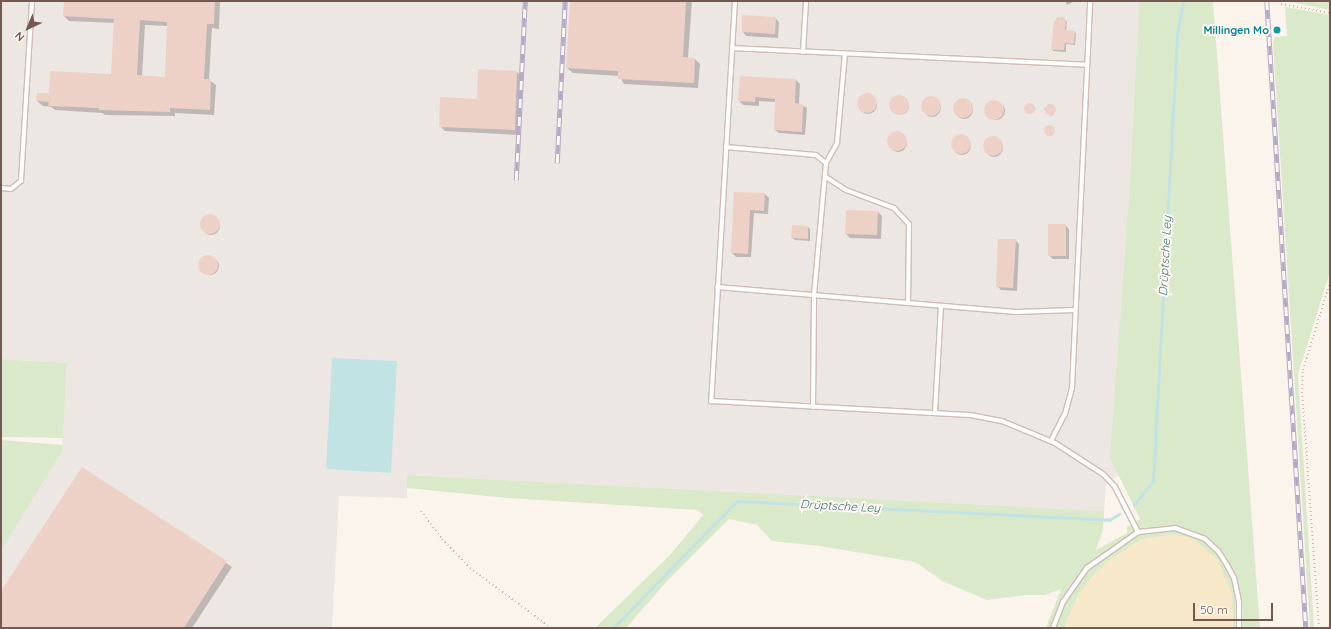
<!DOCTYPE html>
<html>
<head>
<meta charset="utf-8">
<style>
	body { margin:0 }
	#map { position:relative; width:1331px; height:629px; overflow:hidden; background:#fbf4ec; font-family:Quicksand,sans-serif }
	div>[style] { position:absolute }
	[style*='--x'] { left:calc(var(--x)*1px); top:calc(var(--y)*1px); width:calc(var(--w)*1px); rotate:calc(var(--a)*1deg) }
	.industrial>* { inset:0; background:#ede7e4 }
	.green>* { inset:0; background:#dbe9cb }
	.sand>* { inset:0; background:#f7e8ca }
	.water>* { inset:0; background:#c2e3e4 }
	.shadow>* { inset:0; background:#0003 }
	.round { border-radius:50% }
	.stream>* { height:3px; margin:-1.5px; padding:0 1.5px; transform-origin:1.5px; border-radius:1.5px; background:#c2e3e4 }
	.building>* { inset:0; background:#eed1c6 }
	.path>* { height:2px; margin-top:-1px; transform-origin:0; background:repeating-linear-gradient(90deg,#d4b4a9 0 1px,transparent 0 4px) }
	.roads { filter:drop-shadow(1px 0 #cfbdb4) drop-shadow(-1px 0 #cfbdb4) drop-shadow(0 1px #cfbdb4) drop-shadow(0 -1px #cfbdb4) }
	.service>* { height:4px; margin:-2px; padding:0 2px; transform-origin:2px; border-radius:2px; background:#fff }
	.rail>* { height:4.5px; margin-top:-2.25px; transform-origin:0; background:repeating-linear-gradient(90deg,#fef8f3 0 9px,#b5aac6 0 18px); box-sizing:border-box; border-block:1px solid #b5aac6 }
	.dots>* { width:11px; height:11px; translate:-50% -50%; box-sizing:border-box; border:2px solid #fef8f3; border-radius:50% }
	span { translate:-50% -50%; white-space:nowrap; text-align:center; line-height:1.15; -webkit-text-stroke:4px #fef8f3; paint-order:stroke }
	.culture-label { font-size:11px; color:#0d838f; font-weight:700 }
	.right { translate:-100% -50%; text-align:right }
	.water-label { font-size:12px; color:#457678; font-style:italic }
	.frame { position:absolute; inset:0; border:2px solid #755950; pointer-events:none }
	.north { position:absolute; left:8px; top:8px; width:40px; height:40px; -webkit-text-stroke:3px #fef8f3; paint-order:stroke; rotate:224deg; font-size:11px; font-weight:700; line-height:16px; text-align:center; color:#755950 }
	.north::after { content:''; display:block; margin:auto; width:14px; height:18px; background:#755950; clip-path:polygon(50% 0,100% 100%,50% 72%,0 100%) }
	.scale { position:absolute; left:1193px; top:603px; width:80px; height:18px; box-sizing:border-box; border:2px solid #755950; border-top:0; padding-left:5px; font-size:12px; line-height:14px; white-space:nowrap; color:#755950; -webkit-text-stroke:3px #fef8f3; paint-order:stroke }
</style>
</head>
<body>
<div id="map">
	<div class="industrial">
		<div style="clip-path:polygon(1px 1px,1139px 1px,1129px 195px,1144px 458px,1106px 484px,1104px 511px,407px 475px,407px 498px,339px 496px,332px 628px,1px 628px,1px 551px,62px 452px,67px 363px,1px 359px)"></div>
	</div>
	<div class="green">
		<div style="clip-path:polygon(1139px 1px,1213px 1px,1260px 628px,1233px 628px,1233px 611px,1078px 596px,1064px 628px,1046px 628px,1061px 589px,1045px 595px,1024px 595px,987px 600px,944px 582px,915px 562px,819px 546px,772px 541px,757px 525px,729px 519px,669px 579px,626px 628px,595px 628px,670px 555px,703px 515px,697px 510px,507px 498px,407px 488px,407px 475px,1104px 511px,1103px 530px,1096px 550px,1127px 533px,1127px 527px,1140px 519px,1110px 458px,1129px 195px)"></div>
		<div style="clip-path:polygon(1285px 1px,1330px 1px,1330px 10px)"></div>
		<div style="clip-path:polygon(1285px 7px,1330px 15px,1330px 272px,1298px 374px,1314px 628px,1310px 628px,1273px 42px,1275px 37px,1287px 36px)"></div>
		<div style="clip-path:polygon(1px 359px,67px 363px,63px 438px,1px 437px)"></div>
		<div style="clip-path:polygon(1px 440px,63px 445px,62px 452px,1px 551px)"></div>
	</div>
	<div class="sand">
		<div style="clip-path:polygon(1176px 534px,1192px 538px,1217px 559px,1232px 594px,1233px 628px,1064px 628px,1078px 596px,1090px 579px,1109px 560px,1142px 539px)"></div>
	</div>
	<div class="water">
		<div style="clip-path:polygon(332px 358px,397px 361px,391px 473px,326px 469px)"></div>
	</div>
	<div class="shadow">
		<div style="clip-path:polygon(evenodd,65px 1px,220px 1px,219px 29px,212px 28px,209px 80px,216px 85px,214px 115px,175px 113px,175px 116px,105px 115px,102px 113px,55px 110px,51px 107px,43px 106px,37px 101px,50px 94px,112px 75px,115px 23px,69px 21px,64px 16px,65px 1px,145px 25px,168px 26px,166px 78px,142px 76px,145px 25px)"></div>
		<div style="clip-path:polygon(571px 1px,692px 1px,688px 58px,695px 59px,700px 64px,698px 88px,624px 84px,619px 76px,573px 73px,567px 68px)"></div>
		<div style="clip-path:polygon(1065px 1px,1073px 1px,1073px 2px,1067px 5px)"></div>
		<div style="clip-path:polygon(743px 16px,775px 18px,779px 22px,778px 38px,746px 36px,743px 32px)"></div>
		<div style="clip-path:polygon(1062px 17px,1067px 22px,1066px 31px,1076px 33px,1075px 45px,1066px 44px,1066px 52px,1053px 51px,1053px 30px,1057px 18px)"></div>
		<div style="clip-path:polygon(517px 72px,522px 77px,519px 135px,445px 131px,440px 126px)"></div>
		<div style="clip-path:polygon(796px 80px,800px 84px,799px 104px,807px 108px,805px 135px,779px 133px,775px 130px,776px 102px,759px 101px,759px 106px,743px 105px,739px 101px)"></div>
		<div class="round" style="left:859px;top:96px;width:18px;height:18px"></div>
		<div class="round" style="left:891px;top:97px;width:18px;height:18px"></div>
		<div class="round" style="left:923px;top:99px;width:18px;height:18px"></div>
		<div class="round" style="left:955px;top:101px;width:18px;height:18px"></div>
		<div class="round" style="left:987px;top:102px;width:18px;height:18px"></div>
		<div style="clip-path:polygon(1029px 103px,1036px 109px,1030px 114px,1025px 110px,1025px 107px)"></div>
		<div style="clip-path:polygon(1049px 104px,1055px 108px,1055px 113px,1051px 116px,1044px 109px)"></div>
		<div class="round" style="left:1044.5px;top:125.5px;width:9px;height:9px"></div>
		<div class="round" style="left:889px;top:134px;width:18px;height:18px"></div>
		<div class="round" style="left:953px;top:137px;width:18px;height:18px"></div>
		<div class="round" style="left:985px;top:139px;width:18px;height:18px"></div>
		<div style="clip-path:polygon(735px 193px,765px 194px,769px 198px,768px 214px,754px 213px,751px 257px,736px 257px,732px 253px)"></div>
		<div style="clip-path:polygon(878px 212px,882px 216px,881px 239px,850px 238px,846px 234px)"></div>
		<div class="round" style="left:202px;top:217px;width:18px;height:18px"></div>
		<div style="clip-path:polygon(1065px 225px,1069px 229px,1069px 259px,1053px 259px,1049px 255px)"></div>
		<div style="clip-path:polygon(793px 226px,808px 227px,810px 229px,810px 241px,795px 240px,792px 238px)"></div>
		<div style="clip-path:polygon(1015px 240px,1019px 244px,1017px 291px,1001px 290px,997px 286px)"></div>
		<div class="round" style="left:201px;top:257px;width:18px;height:18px"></div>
		<div style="clip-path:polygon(82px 468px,232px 567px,192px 628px,1px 628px,1px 593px)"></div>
	</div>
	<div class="stream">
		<div style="--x:1134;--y:505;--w:31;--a:-52"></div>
		<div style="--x:1153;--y:481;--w:447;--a:-86.9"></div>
		<div style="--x:1177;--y:35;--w:35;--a:-80"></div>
		<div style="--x:613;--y:628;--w:177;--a:-45.7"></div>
		<div style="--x:737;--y:501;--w:372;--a:2.9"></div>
		<div style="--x:1109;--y:520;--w:12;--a:-31"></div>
	</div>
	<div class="building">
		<div style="clip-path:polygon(evenodd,64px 1px,215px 1px,214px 24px,207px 24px,204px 79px,211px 79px,210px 110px,170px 108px,170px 112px,99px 110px,99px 108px,48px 106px,49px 102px,36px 101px,37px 93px,49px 93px,50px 71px,111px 74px,114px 19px,63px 16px,64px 1px,140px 20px,167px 22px,165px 77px,137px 75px,140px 20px)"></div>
		<div style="clip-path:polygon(570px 1px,686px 1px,683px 57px,695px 58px,694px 83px,618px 79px,618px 71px,566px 68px)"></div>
		<div style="clip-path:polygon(742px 15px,776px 17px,775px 34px,742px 32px)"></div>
		<div style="clip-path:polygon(1062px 16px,1066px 22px,1065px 30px,1075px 31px,1074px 44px,1065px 43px,1064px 50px,1051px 50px,1054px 21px)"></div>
		<div style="clip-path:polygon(478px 69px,517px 71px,515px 130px,439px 127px,440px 97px,477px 99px)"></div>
		<div style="clip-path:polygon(740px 76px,796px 79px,795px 103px,803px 104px,802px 132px,774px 130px,775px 99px,755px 97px,755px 102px,738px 101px)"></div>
		<div class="round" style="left:857px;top:93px;width:20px;height:20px"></div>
		<div class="round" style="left:889px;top:95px;width:20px;height:20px"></div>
		<div class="round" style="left:921px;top:96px;width:20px;height:20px"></div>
		<div class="round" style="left:953px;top:98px;width:20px;height:20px"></div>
		<div class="round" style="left:984px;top:100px;width:20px;height:20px"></div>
		<div class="round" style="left:1023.5px;top:102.5px;width:11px;height:11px"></div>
		<div class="round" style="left:1044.5px;top:103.5px;width:11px;height:11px"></div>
		<div class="round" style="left:1043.5px;top:124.5px;width:11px;height:11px"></div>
		<div class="round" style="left:887px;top:131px;width:20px;height:20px"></div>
		<div class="round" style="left:951px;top:134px;width:20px;height:20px"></div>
		<div class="round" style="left:983px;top:136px;width:20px;height:20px"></div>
		<div style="clip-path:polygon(734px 192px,765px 193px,764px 211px,750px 210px,748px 254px,731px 253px)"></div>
		<div style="clip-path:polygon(846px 210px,878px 211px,877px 235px,845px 234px)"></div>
		<div class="round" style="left:200px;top:214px;width:20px;height:20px"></div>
		<div style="clip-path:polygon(1048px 224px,1066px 224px,1066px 256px,1048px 256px)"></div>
		<div style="clip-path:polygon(792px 225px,808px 226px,808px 239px,791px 238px)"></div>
		<div style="clip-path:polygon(998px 239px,1016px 239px,1013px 288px,996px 287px)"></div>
		<div class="round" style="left:198px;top:255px;width:20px;height:20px"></div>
		<div style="clip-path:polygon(82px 467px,227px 561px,184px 628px,1px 628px,1px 591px)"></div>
	</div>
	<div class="path">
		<div style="--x:1281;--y:4;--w:50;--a:10.4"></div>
		<div style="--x:421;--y:511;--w:35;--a:53"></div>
		<div style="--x:442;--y:539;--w:40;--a:46"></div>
		<div style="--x:470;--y:568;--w:101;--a:36.5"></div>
		<div style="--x:1319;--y:628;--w:236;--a:-94.1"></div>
		<div style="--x:1302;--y:393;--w:23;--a:-88"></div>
		<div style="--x:1303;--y:370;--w:92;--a:-72.9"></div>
	</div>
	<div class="roads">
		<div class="service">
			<div style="--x:735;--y:1;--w:401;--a:93.4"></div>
			<div style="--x:711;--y:401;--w:259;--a:3.1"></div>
			<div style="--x:970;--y:415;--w:33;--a:11"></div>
			<div style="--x:1002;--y:421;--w:57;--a:22.5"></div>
			<div style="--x:1055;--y:443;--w:57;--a:32.9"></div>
			<div style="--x:1103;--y:474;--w:18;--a:47"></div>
			<div style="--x:1115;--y:487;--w:51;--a:62.9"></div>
			<div style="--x:732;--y:48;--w:354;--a:2.7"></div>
			<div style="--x:803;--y:52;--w:51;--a:-86.6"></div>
			<div style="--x:726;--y:147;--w:90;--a:5.1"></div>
			<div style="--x:816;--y:155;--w:13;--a:39"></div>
			<div style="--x:826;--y:163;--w:133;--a:95.2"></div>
			<div style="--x:814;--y:295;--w:112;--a:90.5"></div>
			<div style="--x:826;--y:163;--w:23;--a:-61"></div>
			<div style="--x:837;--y:143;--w:89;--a:-84.9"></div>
			<div style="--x:826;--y:177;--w:24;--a:33"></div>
			<div style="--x:846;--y:190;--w:51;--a:20.6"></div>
			<div style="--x:894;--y:208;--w:22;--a:47"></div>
			<div style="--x:909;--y:224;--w:79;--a:90.7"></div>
			<div style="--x:1;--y:188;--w:10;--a:6"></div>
			<div style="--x:11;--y:189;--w:13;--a:-39"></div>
			<div style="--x:21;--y:181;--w:180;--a:-86.5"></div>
			<div style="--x:717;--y:287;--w:300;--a:4.8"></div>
			<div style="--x:1016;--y:312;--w:58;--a:-2"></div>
			<div style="--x:935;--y:413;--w:107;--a:-86.8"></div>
			<div style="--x:1051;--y:441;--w:30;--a:-63"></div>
			<div style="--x:1065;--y:414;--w:27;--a:-75"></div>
			<div style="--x:1072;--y:388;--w:387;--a:-87.3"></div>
			<div style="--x:1053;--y:628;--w:28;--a:-69"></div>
			<div style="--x:1063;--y:602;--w:42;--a:-54.8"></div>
			<div style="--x:1087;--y:568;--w:62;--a:-35.2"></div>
			<div style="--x:1138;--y:532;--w:37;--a:-6"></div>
			<div style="--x:1175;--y:528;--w:32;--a:20"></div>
			<div style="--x:1205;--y:539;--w:18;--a:43"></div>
			<div style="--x:1218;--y:551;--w:17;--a:57"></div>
			<div style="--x:1227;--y:565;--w:15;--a:62"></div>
			<div style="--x:1234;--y:578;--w:25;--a:78"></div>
			<div style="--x:1239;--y:602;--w:26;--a:90"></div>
		</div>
	</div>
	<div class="rail">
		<div style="--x:1267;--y:1;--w:628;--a:86.44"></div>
		<div style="--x:557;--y:163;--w:162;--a:-87.2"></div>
		<div style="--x:516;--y:180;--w:179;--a:-87.1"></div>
	</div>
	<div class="dots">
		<div style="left:1277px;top:30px;background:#0f9aa8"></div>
	</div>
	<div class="culture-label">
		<span class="right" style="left:1269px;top:30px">Millingen Mo</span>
	</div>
	<div class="water-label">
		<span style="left:1165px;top:256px;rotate:-87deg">Drüptsche Ley</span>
		<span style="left:840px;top:506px;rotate:3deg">Drüptsche Ley</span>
	</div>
	<div class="frame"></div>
	<div class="north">N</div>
	<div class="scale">50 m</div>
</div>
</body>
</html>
